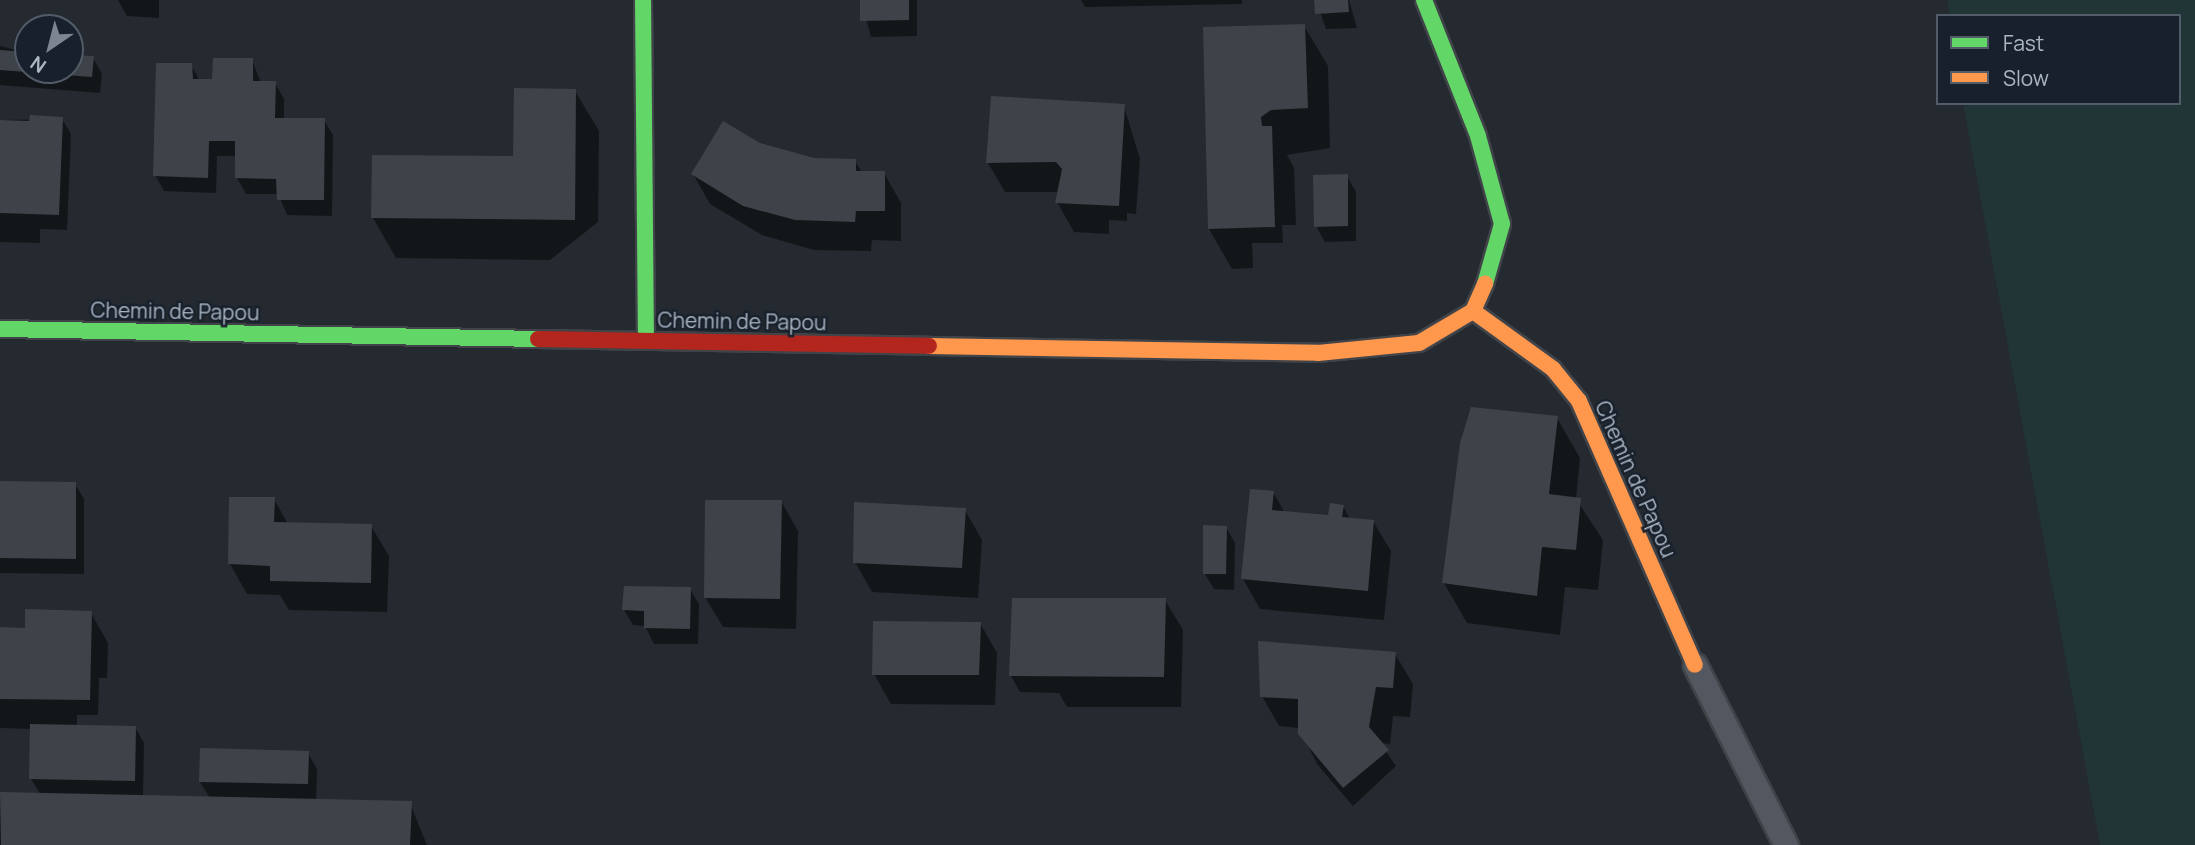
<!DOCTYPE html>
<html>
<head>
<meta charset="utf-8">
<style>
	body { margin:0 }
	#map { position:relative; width:2195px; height:845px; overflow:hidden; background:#242a30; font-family:Manrope,sans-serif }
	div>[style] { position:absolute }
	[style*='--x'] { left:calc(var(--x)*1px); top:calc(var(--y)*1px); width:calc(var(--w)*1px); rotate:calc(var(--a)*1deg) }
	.green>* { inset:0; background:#213436 }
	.shadow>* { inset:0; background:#0007 }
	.building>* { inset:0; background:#3e4349 }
	.roads { filter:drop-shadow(2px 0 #404449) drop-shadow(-2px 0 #404449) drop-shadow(0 2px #404449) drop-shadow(0 -2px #404449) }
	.lane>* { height:23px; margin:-11.5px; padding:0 11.5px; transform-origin:11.5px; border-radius:11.5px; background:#535860 }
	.fast>* { height:16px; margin:-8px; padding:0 8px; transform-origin:8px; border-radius:8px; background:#63d668 }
	.slow>* { height:16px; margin:-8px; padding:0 8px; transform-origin:8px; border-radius:8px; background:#ff974d }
	.jam>* { height:16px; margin:-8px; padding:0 8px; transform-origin:8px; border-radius:8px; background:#b3261e }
	span { translate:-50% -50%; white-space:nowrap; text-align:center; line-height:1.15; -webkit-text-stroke:5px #17202b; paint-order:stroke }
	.street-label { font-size:21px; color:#abb6c4 }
	.legend { position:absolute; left:1936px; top:14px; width:245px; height:91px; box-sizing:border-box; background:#17202b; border:2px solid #525c68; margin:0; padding:9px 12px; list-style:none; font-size:21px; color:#abb6c4 }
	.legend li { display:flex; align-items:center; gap:14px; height:35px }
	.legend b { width:35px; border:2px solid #525c68 }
	.north { position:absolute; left:14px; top:14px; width:70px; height:70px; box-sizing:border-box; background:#17202b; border:2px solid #525c68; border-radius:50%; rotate:215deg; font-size:19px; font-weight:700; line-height:28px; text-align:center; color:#abb6c4 }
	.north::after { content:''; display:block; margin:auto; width:24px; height:32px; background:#7c8590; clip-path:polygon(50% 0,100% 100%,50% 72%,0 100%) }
</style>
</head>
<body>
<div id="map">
	<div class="green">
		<div style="clip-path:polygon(1947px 0,2195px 0,2195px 845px,2100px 845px,1963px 103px,2179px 103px,2179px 16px,1950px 16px)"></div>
	</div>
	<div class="shadow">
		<div style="clip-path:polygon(118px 0,159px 0,159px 18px,127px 16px)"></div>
		<div style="clip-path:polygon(861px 0,917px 0,917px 36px,871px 37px)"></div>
		<div style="clip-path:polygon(1081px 0,1242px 0,1242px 4px,1085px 7px)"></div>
		<div style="clip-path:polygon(1316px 0,1349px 0,1357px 28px,1326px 29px)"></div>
		<div style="clip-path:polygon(1304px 26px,1328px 66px,1330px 148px,1287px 155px,1294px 168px,1296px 225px,1282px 225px,1283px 243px,1252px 243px,1253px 268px,1232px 269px,1209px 229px,1204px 29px)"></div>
		<div style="clip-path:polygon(0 46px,28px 53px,28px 70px,70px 70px,70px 56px,93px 58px,102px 74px,100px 93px,0 85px)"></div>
		<div style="clip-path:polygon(252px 60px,261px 83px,275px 83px,284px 99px,284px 119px,324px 120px,333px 135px,332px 216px,287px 215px,278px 194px,246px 194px,237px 178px,237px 156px,217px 156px,216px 193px,164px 191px,155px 175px,191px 65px,200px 81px,214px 81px)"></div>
		<div style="clip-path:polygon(575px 91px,599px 131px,598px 222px,550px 260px,396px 258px,373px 218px,515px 158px)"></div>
		<div style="clip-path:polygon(1124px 106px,1140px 159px,1136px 214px,1127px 213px,1127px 221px,1109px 220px,1109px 234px,1074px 232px,1057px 202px,1059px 192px,1005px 192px,988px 163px)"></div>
		<div style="clip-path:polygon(62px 119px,71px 134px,67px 230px,40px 229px,40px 243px,0 242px,0 120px)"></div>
		<div style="clip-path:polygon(759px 145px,813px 160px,855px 161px,862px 172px,884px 173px,901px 203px,901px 241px,872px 240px,871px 251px,814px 250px,762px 235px,710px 204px,693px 174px)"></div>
		<div style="clip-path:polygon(1347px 176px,1356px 192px,1356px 241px,1325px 242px,1316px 226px)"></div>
		<div style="clip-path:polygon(1557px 418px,1580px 458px,1576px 499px,1603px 540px,1598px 590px,1565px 587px,1560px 635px,1467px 623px,1444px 583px)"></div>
		<div style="clip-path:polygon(0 482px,75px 484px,84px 499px,84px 574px,0 573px)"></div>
		<div style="clip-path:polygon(1273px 492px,1285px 513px,1330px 517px,1343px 506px,1350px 519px,1373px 521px,1391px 551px,1384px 620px,1260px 609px,1243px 579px)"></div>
		<div style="clip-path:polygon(274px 499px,288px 524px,371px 526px,389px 556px,387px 612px,289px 610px,280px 595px,247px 594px,230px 564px)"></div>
		<div style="clip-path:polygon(781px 501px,798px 531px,796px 629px,723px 627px,705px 597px)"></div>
		<div style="clip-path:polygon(965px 510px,982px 540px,978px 598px,872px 592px,855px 562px)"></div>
		<div style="clip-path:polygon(1226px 527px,1235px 543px,1234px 590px,1214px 589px,1205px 574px)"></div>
		<div style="clip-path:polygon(690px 589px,699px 604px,698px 644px,654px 644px,645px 626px,633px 625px,624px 610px)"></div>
		<div style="clip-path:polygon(1165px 600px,1183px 630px,1181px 707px,1067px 707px,1059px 693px,1020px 692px,1011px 676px)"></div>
		<div style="clip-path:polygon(91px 613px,108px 643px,107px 678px,99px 678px,98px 715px,77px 715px,77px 727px,135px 727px,144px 743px,143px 797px,210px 798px,200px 782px,201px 750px,308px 753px,317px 769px,316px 801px,410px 803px,427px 845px,0 845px,0 793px,40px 794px,31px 779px,32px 729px,0 728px,0 629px,26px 630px)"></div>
		<div style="clip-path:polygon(980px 623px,997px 653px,995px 705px,891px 704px,874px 674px)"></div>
		<div style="clip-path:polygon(1259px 643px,1395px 654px,1413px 684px,1410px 717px,1393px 716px,1390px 744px,1380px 743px,1396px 766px,1353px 806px,1317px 764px,1299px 728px,1279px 726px,1262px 696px)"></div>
	</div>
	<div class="building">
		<div style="clip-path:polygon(860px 0,909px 0,909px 20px,860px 21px)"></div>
		<div style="clip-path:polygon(1314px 0,1348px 0,1349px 12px,1315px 14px)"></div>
		<div style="clip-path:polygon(1305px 24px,1308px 108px,1271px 110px,1261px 117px,1262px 126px,1272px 126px,1275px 227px,1208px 229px,1203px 27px)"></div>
		<div style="clip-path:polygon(0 50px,28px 52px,28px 70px,70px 70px,70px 55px,94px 56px,92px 77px,0 70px)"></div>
		<div style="clip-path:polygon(213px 58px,253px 58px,253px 81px,276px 81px,275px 118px,325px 118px,324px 200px,277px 200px,276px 179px,235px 178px,235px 141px,209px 141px,208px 178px,153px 176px,156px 63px,192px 63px,193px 79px,212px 79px)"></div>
		<div style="clip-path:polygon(514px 88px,576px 89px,575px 220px,371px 218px,372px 155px,513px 156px)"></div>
		<div style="clip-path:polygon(991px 96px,1125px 104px,1119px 206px,1055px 203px,1062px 169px,1056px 162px,986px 163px)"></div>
		<div style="clip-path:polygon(30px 115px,63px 117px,59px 215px,0 213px,0 120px,29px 121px)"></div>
		<div style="clip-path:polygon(723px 121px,760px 143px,814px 158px,856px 159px,856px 171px,885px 171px,885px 211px,856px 211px,855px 222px,795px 220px,743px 206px,691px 174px)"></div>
		<div style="clip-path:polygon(1348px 174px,1348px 226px,1314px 227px,1313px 175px)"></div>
		<div style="clip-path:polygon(1471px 407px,1558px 416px,1549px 494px,1581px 498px,1576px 550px,1542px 547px,1537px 596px,1442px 583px,1460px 443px)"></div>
		<div style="clip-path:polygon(0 481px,76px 482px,76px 559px,0 558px)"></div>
		<div style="clip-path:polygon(1250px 489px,1274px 491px,1272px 510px,1328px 515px,1330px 503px,1344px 505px,1342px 517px,1374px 520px,1368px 591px,1241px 579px)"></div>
		<div style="clip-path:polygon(229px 497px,275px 497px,274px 522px,372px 524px,371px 583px,270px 581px,270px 566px,228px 564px)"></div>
		<div style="clip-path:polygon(705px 500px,782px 500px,780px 599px,704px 598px)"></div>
		<div style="clip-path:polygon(854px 502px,966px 508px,962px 568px,853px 563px)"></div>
		<div style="clip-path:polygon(1203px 525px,1227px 526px,1226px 574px,1203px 574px)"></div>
		<div style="clip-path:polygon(624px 586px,691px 587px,690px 629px,644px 628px,644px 611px,622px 610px)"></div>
		<div style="clip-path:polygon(1012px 598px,1166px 598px,1164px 677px,1009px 676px)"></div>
		<div style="clip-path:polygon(25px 609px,92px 611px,90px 700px,0 699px,0 627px,25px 628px)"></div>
		<div style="clip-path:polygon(873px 621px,981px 622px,979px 675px,872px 675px)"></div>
		<div style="clip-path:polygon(1258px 641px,1396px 652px,1393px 688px,1376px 687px,1369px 727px,1389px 750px,1343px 788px,1298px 734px,1298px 699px,1260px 697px)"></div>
		<div style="clip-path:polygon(30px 724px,136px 726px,135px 781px,29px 779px)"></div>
		<div style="clip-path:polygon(200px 748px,309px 751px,308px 784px,199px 782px)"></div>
		<div style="clip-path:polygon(0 792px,412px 801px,410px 845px,1px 845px)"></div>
	</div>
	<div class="roads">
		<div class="lane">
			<div style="--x:1695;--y:665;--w:202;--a:63.2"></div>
		</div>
		<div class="fast">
			<div style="--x:643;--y:0;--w:340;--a:89.5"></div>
			<div style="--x:1424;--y:0;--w:146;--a:68.3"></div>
			<div style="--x:1478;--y:136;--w:91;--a:74.7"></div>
			<div style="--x:1502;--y:224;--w:62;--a:105.8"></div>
			<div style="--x:0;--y:329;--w:538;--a:1.06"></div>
		</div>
		<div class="slow">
			<div style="--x:1473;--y:311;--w:99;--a:35.9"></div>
			<div style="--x:1553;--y:369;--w:41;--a:50.9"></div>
			<div style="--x:1579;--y:401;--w:288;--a:66.3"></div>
			<div style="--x:929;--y:346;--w:389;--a:1"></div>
			<div style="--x:1318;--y:353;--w:101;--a:-5.7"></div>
			<div style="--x:1419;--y:343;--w:63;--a:-30.7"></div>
			<div style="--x:1473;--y:311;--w:30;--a:-66"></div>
		</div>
		<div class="jam">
			<div style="--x:538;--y:339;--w:391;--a:1"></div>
		</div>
	</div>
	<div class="street-label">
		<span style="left:175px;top:311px;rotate:1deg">Chemin de Papou</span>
		<span style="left:742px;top:321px;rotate:1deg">Chemin de Papou</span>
		<span style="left:1636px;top:479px;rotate:66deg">Chemin de Papou</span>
	</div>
	<ul class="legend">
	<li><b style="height:9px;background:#63d668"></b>Fast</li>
	<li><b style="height:9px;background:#ff974d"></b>Slow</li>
	</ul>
	<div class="north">N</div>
</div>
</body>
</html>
